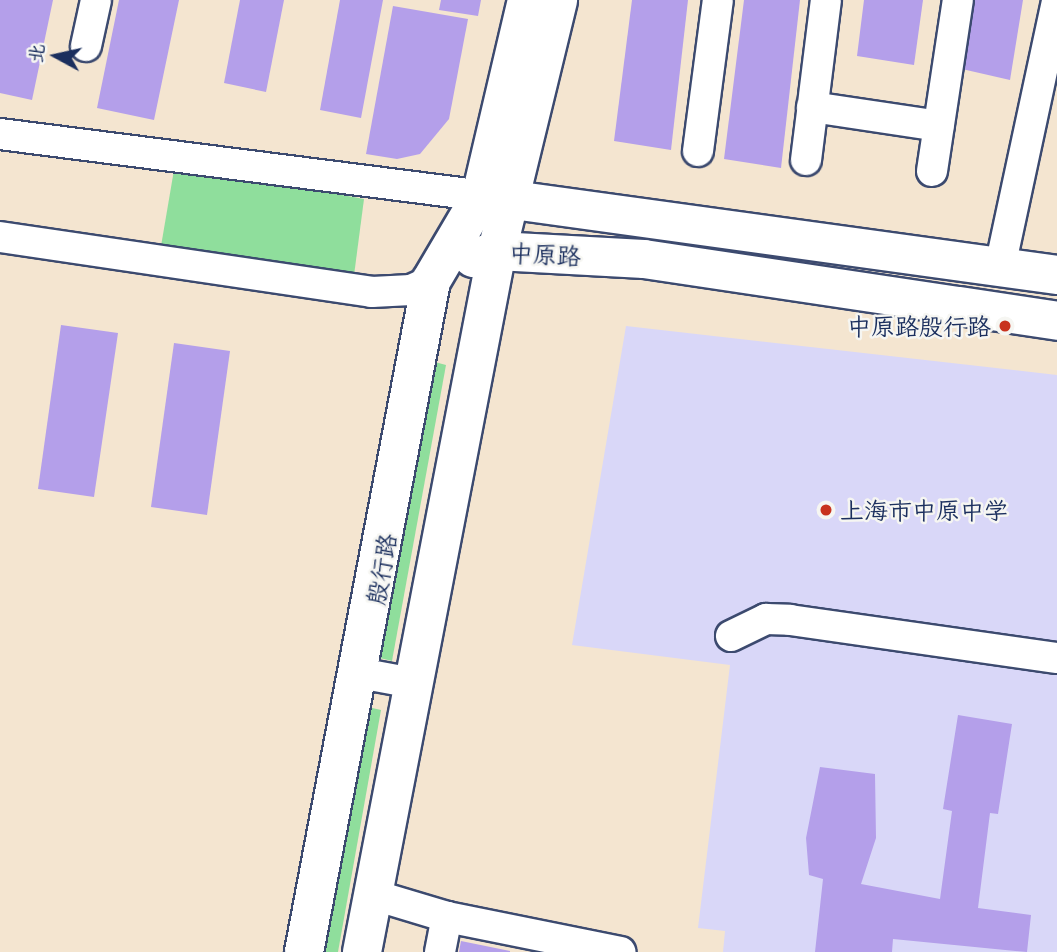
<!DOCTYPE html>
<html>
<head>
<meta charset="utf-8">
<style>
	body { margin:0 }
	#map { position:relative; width:1057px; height:952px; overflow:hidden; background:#f4e5d0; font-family:"Playpen Sans","LXGW WenKai TC",sans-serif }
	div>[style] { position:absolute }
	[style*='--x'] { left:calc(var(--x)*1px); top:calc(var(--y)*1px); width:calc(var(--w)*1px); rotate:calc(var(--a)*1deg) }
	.built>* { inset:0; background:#d9d7f8 }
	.green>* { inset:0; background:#8fde9c }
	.building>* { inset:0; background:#b49fea }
	.roads { filter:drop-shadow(2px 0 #3c4a6f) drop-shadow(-2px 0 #3c4a6f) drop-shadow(0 2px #3c4a6f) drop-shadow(0 -2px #3c4a6f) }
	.minor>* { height:30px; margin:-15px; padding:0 15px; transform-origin:15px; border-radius:15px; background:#fff }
	.major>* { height:38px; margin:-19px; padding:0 19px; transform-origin:19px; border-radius:19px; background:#fff }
	.dots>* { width:19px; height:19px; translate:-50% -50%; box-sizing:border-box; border:4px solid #f6f6f2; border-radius:50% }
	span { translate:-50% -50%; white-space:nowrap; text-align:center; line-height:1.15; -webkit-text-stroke:5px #f6f6f2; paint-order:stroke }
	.street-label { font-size:24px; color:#1b2f5e }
	.poi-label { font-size:24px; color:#1b2f5e }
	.right { translate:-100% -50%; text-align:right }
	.left { translate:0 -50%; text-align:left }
	.north { position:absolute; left:21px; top:21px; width:70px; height:70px; -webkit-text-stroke:5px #f6f6f2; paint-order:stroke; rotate:278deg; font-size:19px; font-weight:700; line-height:28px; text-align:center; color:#1b2f5e }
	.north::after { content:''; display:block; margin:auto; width:24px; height:32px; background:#1b2f5e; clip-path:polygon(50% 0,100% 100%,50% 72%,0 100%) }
</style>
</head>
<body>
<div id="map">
	<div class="built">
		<div style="clip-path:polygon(626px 326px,1057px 375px,1057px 952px,723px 952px,725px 931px,698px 928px,730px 665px,572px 645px)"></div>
	</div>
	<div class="green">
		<div style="clip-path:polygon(175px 164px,364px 199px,353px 283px,160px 252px)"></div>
		<div style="clip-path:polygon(431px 361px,446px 365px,392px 661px,380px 658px)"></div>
		<div style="clip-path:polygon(368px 707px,381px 710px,338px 952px,324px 952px)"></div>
	</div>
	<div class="building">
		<div style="clip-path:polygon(0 0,53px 0,32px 100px,0 93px)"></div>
		<div style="clip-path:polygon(119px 0,179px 0,154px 120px,97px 108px)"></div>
		<div style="clip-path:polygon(240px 0,284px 0,266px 92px,224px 83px)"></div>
		<div style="clip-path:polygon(340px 0,383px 0,361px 118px,320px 110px)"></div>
		<div style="clip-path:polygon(441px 0,481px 0,478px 16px,439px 10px)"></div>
		<div style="clip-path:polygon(632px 0,688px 0,671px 150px,614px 141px)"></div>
		<div style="clip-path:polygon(744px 0,800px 0,781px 168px,724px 159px)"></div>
		<div style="clip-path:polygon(864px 0,923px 0,914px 65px,857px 56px)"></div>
		<div style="clip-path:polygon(971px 0,1023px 0,1010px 80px,962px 69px)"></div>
		<div style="clip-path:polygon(393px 6px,468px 19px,449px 119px,420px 154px,397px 159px,366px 154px)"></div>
		<div style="clip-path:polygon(61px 325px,118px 333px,94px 497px,38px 489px)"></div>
		<div style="clip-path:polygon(174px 343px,230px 351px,207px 515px,151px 507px)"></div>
		<div style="clip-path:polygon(958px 715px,1012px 724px,998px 814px,990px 813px,978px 908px,1031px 915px,1027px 952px,893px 939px,892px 952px,815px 952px,823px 879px,809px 875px,806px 838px,820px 767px,875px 774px,876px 838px,861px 884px,940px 899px,952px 811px,943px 809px)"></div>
		<div style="clip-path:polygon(461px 941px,510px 951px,510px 952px,459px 952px)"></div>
	</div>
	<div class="roads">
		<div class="minor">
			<div style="--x:86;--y:46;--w:47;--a:-77.7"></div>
			<div style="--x:812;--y:107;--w:128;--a:8.5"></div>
			<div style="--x:0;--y:134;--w:485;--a:7.3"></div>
			<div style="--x:698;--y:151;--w:152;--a:-82.5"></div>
			<div style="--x:806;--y:160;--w:161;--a:-82.9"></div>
			<div style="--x:932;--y:171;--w:173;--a:-81.4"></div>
			<div style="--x:0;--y:237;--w:376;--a:8.4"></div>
			<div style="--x:372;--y:292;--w:39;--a:-3"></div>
			<div style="--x:411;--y:290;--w:22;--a:-24"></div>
			<div style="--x:1000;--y:267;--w:272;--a:-77.9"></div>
			<div style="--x:731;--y:636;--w:39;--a:-26"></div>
			<div style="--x:766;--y:619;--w:24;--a:2"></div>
			<div style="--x:790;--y:620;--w:270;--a:8.1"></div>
			<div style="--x:359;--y:673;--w:55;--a:10.5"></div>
			<div style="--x:374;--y:895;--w:76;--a:16.8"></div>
			<div style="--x:440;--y:952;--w:36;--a:-79"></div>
			<div style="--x:447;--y:917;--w:177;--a:11.4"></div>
		</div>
		<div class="major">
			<div style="--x:484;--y:196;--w:578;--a:7.85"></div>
			<div style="--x:473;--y:258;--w:25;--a:-16"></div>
			<div style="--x:497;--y:251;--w:147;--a:3.1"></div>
			<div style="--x:644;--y:259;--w:418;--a:8.5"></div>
			<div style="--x:304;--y:952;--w:683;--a:-79.28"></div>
			<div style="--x:431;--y:281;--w:99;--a:-59.5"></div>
			<div style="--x:481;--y:196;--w:201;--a:-76.8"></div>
			<div style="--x:362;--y:952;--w:714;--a:-79.1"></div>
			<div style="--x:497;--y:251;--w:258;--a:-76.3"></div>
		</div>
	</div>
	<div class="dots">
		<div style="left:1005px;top:326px;background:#c8321e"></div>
		<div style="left:826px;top:510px;background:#c8321e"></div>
	</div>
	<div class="street-label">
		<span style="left:545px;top:254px;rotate:3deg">中原路</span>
		<span style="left:381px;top:569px;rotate:-80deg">殷行路</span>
	</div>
	<div class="poi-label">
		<span class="right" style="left:991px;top:326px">中原路殷行路</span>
		<span class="left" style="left:840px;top:510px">上海市中原中学</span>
	</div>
	<div class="north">北</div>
</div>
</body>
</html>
